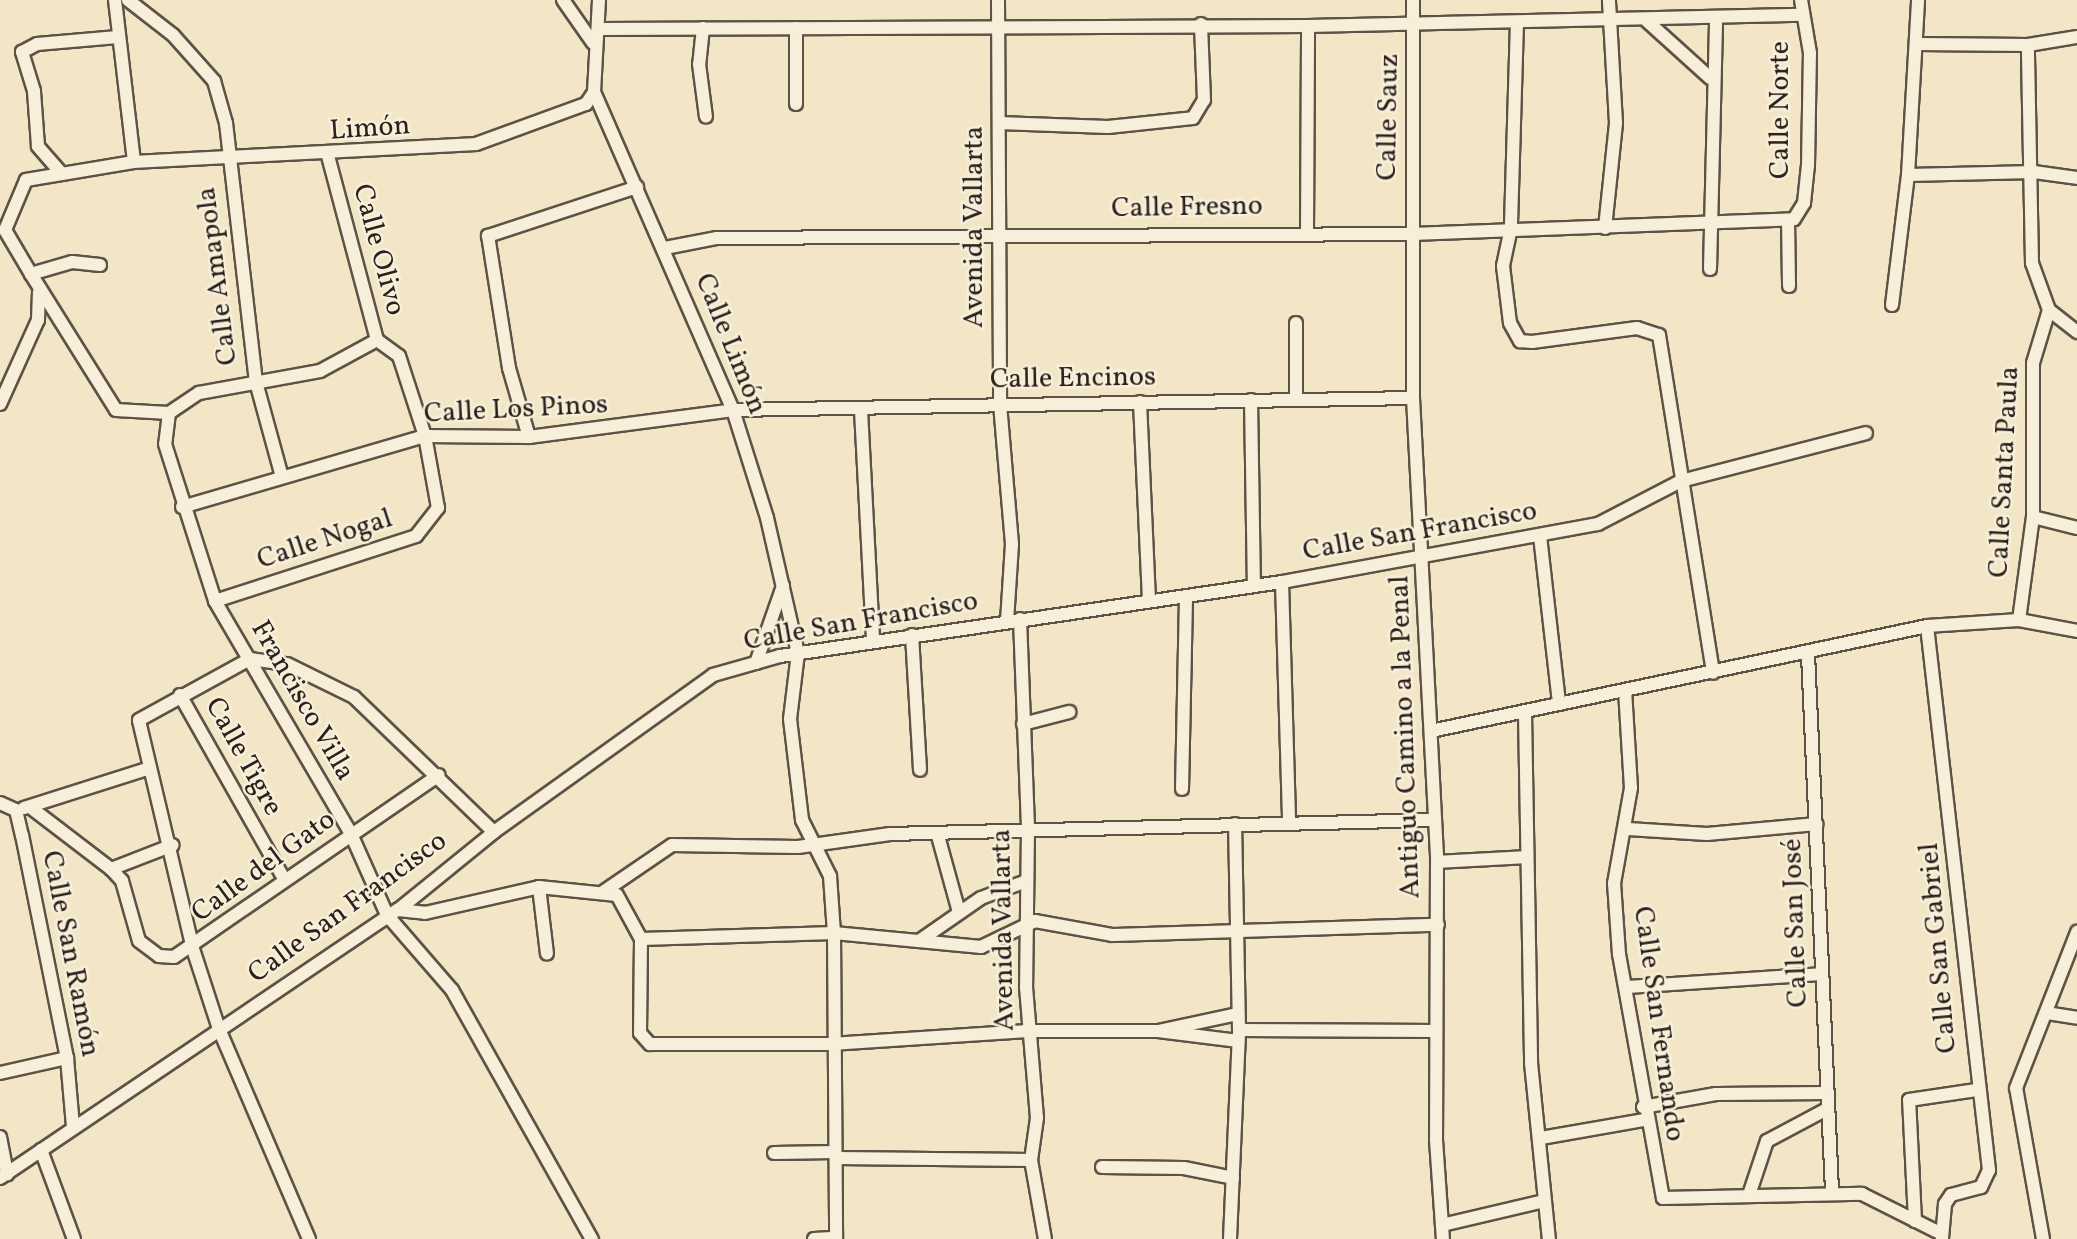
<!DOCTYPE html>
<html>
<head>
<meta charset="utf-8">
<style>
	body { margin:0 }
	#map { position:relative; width:2077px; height:1239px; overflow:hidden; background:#f2e6c6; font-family:Vollkorn,serif }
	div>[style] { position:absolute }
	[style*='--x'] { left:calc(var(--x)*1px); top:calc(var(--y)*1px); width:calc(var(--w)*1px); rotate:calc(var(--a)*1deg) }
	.roads { filter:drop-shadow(2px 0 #5e5246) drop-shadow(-2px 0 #5e5246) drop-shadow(0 2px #5e5246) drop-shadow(0 -2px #5e5246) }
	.street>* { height:12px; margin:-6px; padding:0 6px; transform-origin:6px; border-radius:6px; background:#f7efda }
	span { translate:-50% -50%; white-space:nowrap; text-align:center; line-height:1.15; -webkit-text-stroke:5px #f7efda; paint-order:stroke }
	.street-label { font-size:28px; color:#2c201c }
</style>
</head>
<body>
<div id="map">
	<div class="roads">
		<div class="street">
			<div style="--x:115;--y:0;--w:163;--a:83.3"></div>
			<div style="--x:128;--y:0;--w:57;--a:37.9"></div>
			<div style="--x:173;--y:35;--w:62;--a:48.3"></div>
			<div style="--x:214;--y:81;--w:44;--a:74.1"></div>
			<div style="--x:226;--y:123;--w:261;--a:83.4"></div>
			<div style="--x:256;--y:382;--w:98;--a:74.7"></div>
			<div style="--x:563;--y:0;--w:52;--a:55.1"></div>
			<div style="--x:599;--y:0;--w:92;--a:93.1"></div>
			<div style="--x:594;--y:92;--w:347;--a:66.4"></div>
			<div style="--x:733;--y:410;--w:113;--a:72.5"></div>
			<div style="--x:767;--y:518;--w:139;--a:77.1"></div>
			<div style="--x:798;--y:653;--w:66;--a:96.9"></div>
			<div style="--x:790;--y:719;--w:102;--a:83.2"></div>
			<div style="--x:802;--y:820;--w:63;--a:63.4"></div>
			<div style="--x:830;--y:876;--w:57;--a:86"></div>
			<div style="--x:834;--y:933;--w:306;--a:89.6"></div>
			<div style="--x:998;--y:0;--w:404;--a:89.7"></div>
			<div style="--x:1000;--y:404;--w:141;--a:85.1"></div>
			<div style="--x:1012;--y:544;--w:77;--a:93.7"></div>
			<div style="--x:1413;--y:0;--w:398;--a:90"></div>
			<div style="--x:1413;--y:398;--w:465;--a:87"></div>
			<div style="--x:1437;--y:862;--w:278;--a:90.2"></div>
			<div style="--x:1436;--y:1140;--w:99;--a:86"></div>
			<div style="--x:1647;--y:21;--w:85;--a:42.1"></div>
			<div style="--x:1517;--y:22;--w:206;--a:91.7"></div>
			<div style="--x:1511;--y:228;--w:39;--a:102"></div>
			<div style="--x:1503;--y:266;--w:57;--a:83"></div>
			<div style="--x:1510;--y:323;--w:21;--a:61"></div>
			<div style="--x:1520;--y:341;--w:12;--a:5"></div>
			<div style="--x:1532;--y:342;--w:106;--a:-7.6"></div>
			<div style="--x:1637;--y:328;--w:23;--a:18"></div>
			<div style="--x:1659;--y:335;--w:342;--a:80.9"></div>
			<div style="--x:703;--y:28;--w:36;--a:96"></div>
			<div style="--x:699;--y:64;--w:53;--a:82.5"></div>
			<div style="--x:796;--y:28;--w:76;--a:90"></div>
			<div style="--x:600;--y:29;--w:708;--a:-0.24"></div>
			<div style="--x:1308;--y:26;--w:494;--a:-1.3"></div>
			<div style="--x:1918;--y:44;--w:110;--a:0.5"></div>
			<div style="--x:2028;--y:45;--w:50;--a:-9.3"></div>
			<div style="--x:999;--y:123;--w:109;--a:2.1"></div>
			<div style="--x:1108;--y:127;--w:85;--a:-6"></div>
			<div style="--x:1193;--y:118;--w:21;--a:-59"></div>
			<div style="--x:1204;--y:100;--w:76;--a:-92.3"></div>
			<div style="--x:62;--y:174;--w:37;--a:-131"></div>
			<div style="--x:38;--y:146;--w:55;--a:-94.2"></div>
			<div style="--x:34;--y:91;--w:41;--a:-107.1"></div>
			<div style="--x:22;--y:52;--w:17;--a:-28"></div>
			<div style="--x:37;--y:44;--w:81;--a:-4.9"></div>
			<div style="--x:1908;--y:175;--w:126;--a:-1.4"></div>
			<div style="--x:2034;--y:172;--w:43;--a:7.9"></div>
			<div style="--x:1788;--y:220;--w:66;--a:89.1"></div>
			<div style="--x:1605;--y:228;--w:106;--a:-84"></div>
			<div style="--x:1616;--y:123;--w:123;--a:-93.3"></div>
			<div style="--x:1307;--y:231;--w:205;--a:-89.7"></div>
			<div style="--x:665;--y:248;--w:53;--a:-10.9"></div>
			<div style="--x:717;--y:238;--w:695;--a:-0.33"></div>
			<div style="--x:1412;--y:234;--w:382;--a:-2.2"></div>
			<div style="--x:1794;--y:219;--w:19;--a:-58"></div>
			<div style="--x:1804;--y:203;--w:37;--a:-84"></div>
			<div style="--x:1808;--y:166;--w:113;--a:-89"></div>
			<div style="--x:1810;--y:53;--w:54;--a:-99.6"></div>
			<div style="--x:100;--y:265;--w:28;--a:-174"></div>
			<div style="--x:72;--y:262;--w:43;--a:163.7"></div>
			<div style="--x:31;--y:274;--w:160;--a:58"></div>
			<div style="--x:116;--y:410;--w:53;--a:3.2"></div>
			<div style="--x:169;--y:413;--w:31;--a:97"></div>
			<div style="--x:165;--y:444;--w:165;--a:72.3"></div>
			<div style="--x:215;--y:601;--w:270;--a:59.7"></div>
			<div style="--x:351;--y:834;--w:89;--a:66"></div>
			<div style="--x:387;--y:915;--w:99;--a:49.1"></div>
			<div style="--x:452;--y:990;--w:286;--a:60.7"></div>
			<div style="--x:1710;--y:269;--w:252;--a:-88.6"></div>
			<div style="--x:31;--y:274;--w:51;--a:-120.6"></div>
			<div style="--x:5;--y:230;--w:54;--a:-67.2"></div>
			<div style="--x:26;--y:180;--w:109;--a:-9.5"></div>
			<div style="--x:134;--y:162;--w:342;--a:-3"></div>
			<div style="--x:476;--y:144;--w:117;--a:-20"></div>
			<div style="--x:586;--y:104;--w:14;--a:-56"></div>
			<div style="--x:1892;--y:305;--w:131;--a:-83"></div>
			<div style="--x:1908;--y:175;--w:175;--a:-86.7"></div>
			<div style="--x:2049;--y:310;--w:36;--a:38"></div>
			<div style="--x:1296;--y:323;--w:77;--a:90"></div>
			<div style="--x:1251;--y:400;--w:186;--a:89.1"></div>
			<div style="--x:1140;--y:402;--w:199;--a:87.4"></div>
			<div style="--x:0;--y:404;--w:92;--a:-65.7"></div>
			<div style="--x:38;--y:320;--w:28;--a:-88"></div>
			<div style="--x:861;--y:410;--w:231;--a:87"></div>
			<div style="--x:169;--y:413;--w:36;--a:-34"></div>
			<div style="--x:199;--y:393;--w:123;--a:-10.3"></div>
			<div style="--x:320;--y:371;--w:65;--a:-28.5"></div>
			<div style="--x:529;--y:437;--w:72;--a:-106.2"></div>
			<div style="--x:509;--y:368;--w:134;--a:-99"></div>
			<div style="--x:488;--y:236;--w:157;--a:-18.2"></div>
			<div style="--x:182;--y:507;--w:253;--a:-16.3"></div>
			<div style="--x:425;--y:436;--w:104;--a:0.6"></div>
			<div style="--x:529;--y:437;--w:206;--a:-7.5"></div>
			<div style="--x:733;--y:410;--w:680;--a:-1.01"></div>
			<div style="--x:2033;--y:517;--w:45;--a:14"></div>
			<div style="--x:1540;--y:536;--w:169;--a:83.5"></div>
			<div style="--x:1282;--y:582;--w:241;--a:88.3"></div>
			<div style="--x:215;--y:601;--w:211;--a:-17.9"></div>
			<div style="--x:416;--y:536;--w:36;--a:-52"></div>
			<div style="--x:438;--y:508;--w:73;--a:-100.2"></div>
			<div style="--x:425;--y:436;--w:84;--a:-108"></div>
			<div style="--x:399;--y:356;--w:27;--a:-144"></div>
			<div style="--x:377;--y:340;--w:190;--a:-104.9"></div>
			<div style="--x:1020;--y:619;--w:210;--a:87.8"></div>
			<div style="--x:1028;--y:829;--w:158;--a:90.7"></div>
			<div style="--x:1026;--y:987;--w:131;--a:85.2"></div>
			<div style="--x:1037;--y:1118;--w:42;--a:98.1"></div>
			<div style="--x:1031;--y:1160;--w:80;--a:80"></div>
			<div style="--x:2019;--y:620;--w:104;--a:-82.3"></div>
			<div style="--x:2033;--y:517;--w:154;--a:-90"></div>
			<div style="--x:2033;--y:363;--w:55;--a:-73.2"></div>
			<div style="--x:2049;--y:310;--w:50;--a:-109.9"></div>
			<div style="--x:2032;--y:263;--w:218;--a:-91.1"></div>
			<div style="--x:1927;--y:626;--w:548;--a:83.5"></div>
			<div style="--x:1989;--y:1170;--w:19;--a:115"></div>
			<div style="--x:1981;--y:1187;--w:31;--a:165"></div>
			<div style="--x:1951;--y:1195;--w:11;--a:124"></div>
			<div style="--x:1945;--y:1204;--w:35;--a:95"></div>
			<div style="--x:912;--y:635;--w:135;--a:86.6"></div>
			<div style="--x:1808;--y:654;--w:538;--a:87.44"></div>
			<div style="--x:756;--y:663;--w:82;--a:-70.7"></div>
			<div style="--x:1625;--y:690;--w:98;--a:86.5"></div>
			<div style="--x:1631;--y:788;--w:97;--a:100.1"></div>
			<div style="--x:1614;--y:883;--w:71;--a:86"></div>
			<div style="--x:1619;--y:954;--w:248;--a:79.8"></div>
			<div style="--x:1663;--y:1198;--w:199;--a:-1.2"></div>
			<div style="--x:1862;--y:1194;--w:89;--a:26.6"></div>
			<div style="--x:180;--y:695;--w:211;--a:60.5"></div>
			<div style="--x:1525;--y:713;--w:350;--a:89"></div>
			<div style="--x:1531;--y:1063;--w:177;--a:84.2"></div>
			<div style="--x:1023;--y:724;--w:48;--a:-14.6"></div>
			<div style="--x:1431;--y:731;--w:507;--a:-11.95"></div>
			<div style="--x:1927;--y:626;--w:92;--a:-3.7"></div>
			<div style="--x:2019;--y:620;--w:59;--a:10.7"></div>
			<div style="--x:1182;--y:789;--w:193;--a:-88.8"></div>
			<div style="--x:0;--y:803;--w:17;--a:24"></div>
			<div style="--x:16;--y:810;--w:26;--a:77"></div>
			<div style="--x:22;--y:835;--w:227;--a:78.6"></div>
			<div style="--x:67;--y:1058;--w:68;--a:85"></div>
			<div style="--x:30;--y:807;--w:102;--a:37.4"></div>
			<div style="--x:111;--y:869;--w:66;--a:-21.2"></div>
			<div style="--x:24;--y:808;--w:129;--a:-17.6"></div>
			<div style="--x:1628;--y:829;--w:79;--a:3.6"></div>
			<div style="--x:1707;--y:834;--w:110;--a:-5.2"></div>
			<div style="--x:938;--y:836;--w:79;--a:74.6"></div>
			<div style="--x:1437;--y:862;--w:90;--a:-3.2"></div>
			<div style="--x:111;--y:869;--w:16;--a:47"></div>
			<div style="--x:122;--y:881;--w:62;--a:74.2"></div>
			<div style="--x:139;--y:941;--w:25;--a:37"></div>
			<div style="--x:159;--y:956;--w:15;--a:4"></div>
			<div style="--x:174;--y:957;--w:321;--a:-34.5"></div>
			<div style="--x:539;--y:887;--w:67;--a:83.2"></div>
			<div style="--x:603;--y:892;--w:83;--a:-34.3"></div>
			<div style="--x:672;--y:845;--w:126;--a:0.9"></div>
			<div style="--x:798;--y:847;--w:93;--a:-8"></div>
			<div style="--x:890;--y:834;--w:545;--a:-1.47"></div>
			<div style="--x:398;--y:910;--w:27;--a:6"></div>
			<div style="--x:425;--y:913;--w:117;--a:-12.8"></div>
			<div style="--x:539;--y:887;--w:78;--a:5.9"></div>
			<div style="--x:617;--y:895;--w:50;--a:61.4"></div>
			<div style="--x:641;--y:939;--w:193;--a:-1.8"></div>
			<div style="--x:834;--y:933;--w:148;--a:5.4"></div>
			<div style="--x:981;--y:947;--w:60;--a:-25.7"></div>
			<div style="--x:1035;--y:921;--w:78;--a:10.3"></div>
			<div style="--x:1112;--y:935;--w:326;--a:-1.8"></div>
			<div style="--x:641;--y:939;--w:94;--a:90.6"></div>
			<div style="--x:640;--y:1033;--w:15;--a:48"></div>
			<div style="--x:650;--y:1044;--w:181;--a:0"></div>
			<div style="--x:831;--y:1044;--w:197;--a:-3.8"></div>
			<div style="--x:1028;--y:1031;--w:130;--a:0"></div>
			<div style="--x:1158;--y:1031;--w:82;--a:-12"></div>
			<div style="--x:919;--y:941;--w:75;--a:-34.7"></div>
			<div style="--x:981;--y:898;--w:46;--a:-20.4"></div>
			<div style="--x:1626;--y:987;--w:196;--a:-3.8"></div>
			<div style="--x:2047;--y:1013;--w:30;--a:9"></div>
			<div style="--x:1239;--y:1030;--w:197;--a:0.3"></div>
			<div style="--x:1158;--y:1031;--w:81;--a:7.1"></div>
			<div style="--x:0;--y:1073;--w:69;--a:-12.6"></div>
			<div style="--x:1643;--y:1107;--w:74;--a:-10.1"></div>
			<div style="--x:1716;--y:1094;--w:110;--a:-0.5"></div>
			<div style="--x:0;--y:1137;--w:38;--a:79"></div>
			<div style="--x:1541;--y:1138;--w:105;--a:-9.9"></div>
			<div style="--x:41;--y:1150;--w:95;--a:69.7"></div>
			<div style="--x:774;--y:1153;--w:61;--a:-0.9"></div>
			<div style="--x:836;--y:1158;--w:195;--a:0.6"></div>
			<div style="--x:1102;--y:1167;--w:82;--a:0.7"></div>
			<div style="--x:1184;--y:1168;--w:50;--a:11.5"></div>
			<div style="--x:0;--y:1178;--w:480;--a:-34"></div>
			<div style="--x:398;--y:910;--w:124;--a:-39.1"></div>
			<div style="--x:494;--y:832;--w:269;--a:-35.6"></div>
			<div style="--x:713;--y:675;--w:70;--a:-15.8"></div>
			<div style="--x:780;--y:656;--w:507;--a:-8.39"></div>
			<div style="--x:1282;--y:582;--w:321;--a:-10.4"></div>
			<div style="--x:1598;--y:524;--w:93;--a:-27.4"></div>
			<div style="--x:1681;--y:481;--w:191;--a:-14.5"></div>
			<div style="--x:1749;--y:1195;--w:57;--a:-71.6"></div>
			<div style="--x:1767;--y:1141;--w:68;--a:-28.1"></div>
			<div style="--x:1915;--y:1221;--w:121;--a:-92.8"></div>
			<div style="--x:1909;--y:1100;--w:68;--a:-8.5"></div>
			<div style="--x:1442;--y:1225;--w:105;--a:-13.2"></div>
			<div style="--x:309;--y:1239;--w:228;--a:-113.2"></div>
			<div style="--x:219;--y:1029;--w:84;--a:-108"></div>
			<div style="--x:193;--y:949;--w:235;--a:-103.3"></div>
			<div style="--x:139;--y:720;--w:127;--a:-28.8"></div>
			<div style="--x:250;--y:659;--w:37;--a:8"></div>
			<div style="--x:287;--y:664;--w:75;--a:26.2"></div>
			<div style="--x:354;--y:697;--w:194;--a:44"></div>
			<div style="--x:814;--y:1239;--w:22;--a:-3"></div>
			<div style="--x:1230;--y:1239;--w:209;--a:-87.5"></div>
			<div style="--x:1239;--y:1030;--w:206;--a:-91.1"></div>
			<div style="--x:2043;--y:1239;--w:153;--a:-100.1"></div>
			<div style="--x:2016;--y:1088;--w:168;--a:-68.6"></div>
		</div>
	</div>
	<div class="street-label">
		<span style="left:1781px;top:110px;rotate:-90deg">Calle Norte</span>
		<span style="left:1389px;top:117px;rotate:-89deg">Calle Sauz</span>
		<span style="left:370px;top:129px;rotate:-4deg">Limón</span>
		<span style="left:1187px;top:208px;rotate:-1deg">Calle Fresno</span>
		<span style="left:975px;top:227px;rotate:-90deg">Avenida Vallarta</span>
		<span style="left:378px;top:250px;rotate:75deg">Calle Olivo</span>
		<span style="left:218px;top:276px;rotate:-97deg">Calle Amapola</span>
		<span style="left:730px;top:344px;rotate:68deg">Calle Limón</span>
		<span style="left:1073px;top:379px;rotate:-1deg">Calle Encinos</span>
		<span style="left:516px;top:410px;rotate:-3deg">Calle Los Pinos</span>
		<span style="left:2005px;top:472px;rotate:-87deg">Calle Santa Paula</span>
		<span style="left:1420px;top:532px;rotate:-10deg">Calle San Francisco</span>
		<span style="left:325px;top:540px;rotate:-18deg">Calle Nogal</span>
		<span style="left:861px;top:622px;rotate:-10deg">Calle San Francisco</span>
		<span style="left:302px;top:701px;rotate:60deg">Francisco Villa</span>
		<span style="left:1406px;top:737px;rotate:-92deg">Antiguo Camino a la Penal</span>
		<span style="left:243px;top:757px;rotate:61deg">Calle Tigre</span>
		<span style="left:264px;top:867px;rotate:-36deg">Calle del Gato</span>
		<span style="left:348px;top:908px;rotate:-36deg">Calle San Francisco</span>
		<span style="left:1796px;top:923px;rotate:-92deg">Calle San José</span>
		<span style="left:1004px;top:930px;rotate:-91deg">Avenida Vallarta</span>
		<span style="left:1939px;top:948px;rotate:-95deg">Calle San Gabriel</span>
		<span style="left:70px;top:954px;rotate:79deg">Calle San Ramón</span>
		<span style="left:1658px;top:1024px;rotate:82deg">Calle San Fernando</span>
	</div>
</div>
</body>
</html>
